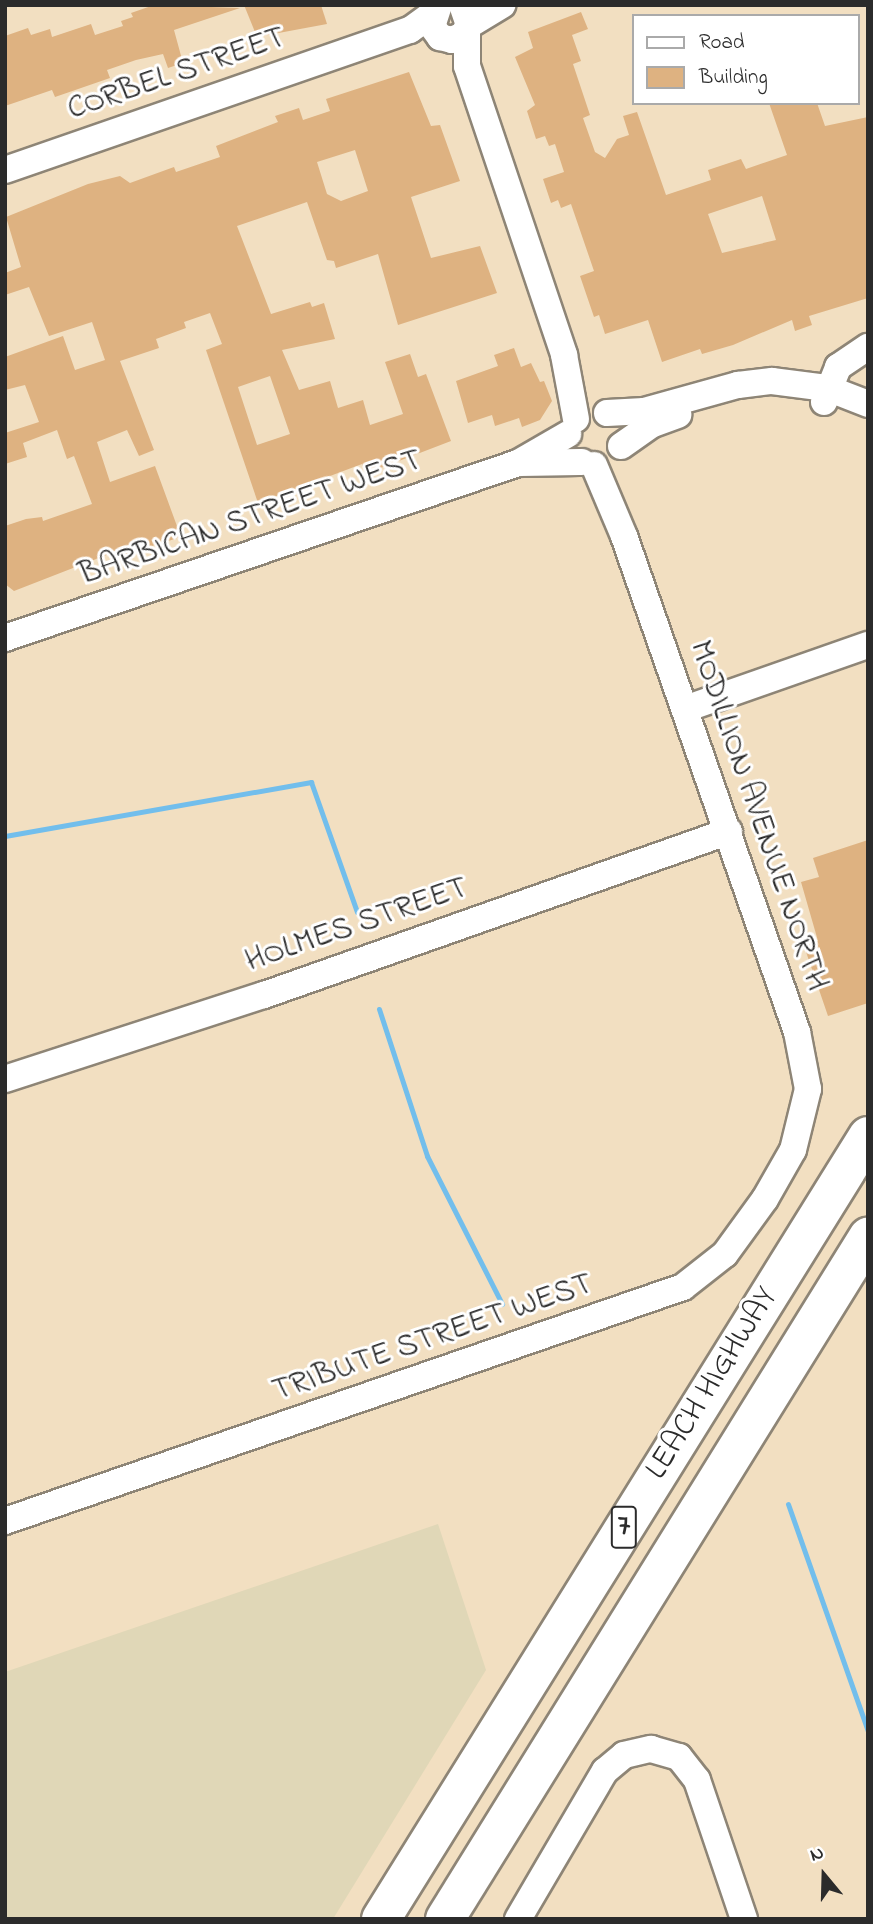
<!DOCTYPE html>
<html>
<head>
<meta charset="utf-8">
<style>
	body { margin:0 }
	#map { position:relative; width:873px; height:1924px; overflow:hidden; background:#f2dfc1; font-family:"Indie Flower",sans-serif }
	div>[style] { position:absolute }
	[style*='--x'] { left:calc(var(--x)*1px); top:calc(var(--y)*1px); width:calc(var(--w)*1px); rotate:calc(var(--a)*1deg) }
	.built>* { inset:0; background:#e0d7b7 }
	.stream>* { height:5px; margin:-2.5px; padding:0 2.5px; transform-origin:2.5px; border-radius:2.5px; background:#72beec }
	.building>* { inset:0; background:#deb281 }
	.roads { filter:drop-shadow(2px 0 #8e8576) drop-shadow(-2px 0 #8e8576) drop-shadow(0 2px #8e8576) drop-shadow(0 -2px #8e8576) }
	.minor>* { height:26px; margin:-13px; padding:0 13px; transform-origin:13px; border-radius:13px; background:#fff }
	.highway>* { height:38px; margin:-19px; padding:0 19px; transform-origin:19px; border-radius:19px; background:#fff }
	span { translate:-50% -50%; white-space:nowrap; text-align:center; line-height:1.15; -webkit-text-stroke:6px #fff; paint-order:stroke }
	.shield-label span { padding:2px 5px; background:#fff; border:2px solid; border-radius:5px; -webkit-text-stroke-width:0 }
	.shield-label { font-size:30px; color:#2b2b2b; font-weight:700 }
	.street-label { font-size:32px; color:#2b2b2b }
	.frame { position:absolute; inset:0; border:7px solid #2b2b2b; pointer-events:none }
	.legend { position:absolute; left:632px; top:14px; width:228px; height:91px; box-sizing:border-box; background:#fff; border:2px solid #aaa; margin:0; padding:9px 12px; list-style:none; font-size:21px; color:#2b2b2b }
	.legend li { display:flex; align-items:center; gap:14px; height:35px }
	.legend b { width:35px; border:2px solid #aaa }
	.north { position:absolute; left:789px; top:1840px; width:70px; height:70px; -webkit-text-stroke:5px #fff; paint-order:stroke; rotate:341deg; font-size:19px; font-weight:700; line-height:28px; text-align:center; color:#2b2b2b }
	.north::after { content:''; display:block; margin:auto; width:24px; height:32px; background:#2b2b2b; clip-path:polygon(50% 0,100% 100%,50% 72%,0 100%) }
</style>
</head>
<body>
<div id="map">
	<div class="built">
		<div style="clip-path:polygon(438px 1524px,486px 1670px,333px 1919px,5px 1919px,5px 1672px)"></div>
	</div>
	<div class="stream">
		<div style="--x:5;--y:836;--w:311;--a:-10"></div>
		<div style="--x:311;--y:782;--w:138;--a:70.5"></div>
		<div style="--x:379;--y:1009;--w:155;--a:71.9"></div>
		<div style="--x:427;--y:1156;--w:166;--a:63.1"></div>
		<div style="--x:788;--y:1504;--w:241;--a:70.6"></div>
	</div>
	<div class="building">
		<div style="clip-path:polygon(154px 5px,240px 8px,174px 30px,183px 63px,168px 68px,163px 54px,136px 60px,107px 70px,110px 78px,55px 97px,52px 90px,5px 106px,5px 36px,28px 28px,31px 35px,50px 29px,52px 37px,91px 24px,95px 35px,123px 26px,121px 21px,133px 17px,131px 13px)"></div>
		<div style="clip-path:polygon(244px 5px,321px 5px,327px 24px,257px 37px)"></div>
		<div style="clip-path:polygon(evenodd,581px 12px,588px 29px,572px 35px,581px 61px,573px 64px,590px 115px,583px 118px,595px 152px,605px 158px,617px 139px,629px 135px,623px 116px,637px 112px,666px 195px,711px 180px,708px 170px,741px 159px,746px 169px,787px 155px,769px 103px,817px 103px,825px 126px,868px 117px,868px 298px,809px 316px,812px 325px,795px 331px,792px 320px,733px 345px,702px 354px,700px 349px,662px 362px,648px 320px,605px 334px,599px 315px,594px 317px,580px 276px,594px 271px,571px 204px,561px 208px,558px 200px,551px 203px,543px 179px,564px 172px,555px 144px,549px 146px,545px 136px,536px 139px,527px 111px,535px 105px,515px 57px,533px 48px,528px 32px,581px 12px,762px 196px,776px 240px,722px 253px,708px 214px,762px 196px)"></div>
		<div style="clip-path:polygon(evenodd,409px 72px,431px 126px,440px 125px,460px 181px,411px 197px,431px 258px,480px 246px,497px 293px,398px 325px,378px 254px,336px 268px,334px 261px,327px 260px,307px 202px,237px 226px,271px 314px,310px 302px,312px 307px,324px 303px,335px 339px,282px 350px,299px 390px,330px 381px,338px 408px,363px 400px,370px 425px,403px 414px,385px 362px,410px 354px,418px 377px,426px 374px,451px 441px,365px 474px,362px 464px,258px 503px,206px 350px,222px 344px,210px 313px,184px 322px,186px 328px,156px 339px,159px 348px,120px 361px,154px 450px,139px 456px,127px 430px,97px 442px,110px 482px,155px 466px,181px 537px,111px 559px,109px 554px,14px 591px,5px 584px,5px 526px,26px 519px,42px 517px,43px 521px,92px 504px,74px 456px,67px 459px,57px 430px,23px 443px,27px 457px,5px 464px,5px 433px,39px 422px,25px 385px,5px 390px,5px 357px,63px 336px,75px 370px,105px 360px,92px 322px,49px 336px,29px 287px,5px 295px,5px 273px,21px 267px,6px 217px,88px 184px,120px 176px,130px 183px,174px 167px,176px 172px,220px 157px,216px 146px,278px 122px,275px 116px,299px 108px,303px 120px,330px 111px,326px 99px,409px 72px,355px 150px,368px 191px,341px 201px,327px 194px,317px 162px,355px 150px,409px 72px,270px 376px,290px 434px,257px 445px,238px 387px,270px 376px)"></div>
		<div style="clip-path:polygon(514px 348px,521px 367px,531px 363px,540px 382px,544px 381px,552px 401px,540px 420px,522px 427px,519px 418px,495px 426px,492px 415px,468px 423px,456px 381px,498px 366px,494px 355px)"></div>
		<div style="clip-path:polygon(868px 840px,868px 1003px,828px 1016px,804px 946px,818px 941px,801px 882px,819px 877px,813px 858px)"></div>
	</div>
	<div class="roads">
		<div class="minor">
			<div style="--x:439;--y:5;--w:22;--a:108"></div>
			<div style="--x:432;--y:26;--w:14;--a:54"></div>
			<div style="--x:440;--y:37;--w:12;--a:14"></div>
			<div style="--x:452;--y:40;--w:12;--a:-24"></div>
			<div style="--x:463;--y:35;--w:12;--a:-59"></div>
			<div style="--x:469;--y:25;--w:21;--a:-109"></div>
			<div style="--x:469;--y:25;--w:39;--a:-31"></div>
			<div style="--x:467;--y:30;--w:36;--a:90"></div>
			<div style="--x:467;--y:66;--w:305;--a:71.4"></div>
			<div style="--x:564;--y:355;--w:65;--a:79.4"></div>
			<div style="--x:5;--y:170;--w:429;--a:-19.1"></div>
			<div style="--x:410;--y:30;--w:29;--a:-36"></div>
			<div style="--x:824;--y:402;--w:38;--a:-68"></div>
			<div style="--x:838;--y:367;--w:36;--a:-34"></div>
			<div style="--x:607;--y:413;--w:37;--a:-3"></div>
			<div style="--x:644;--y:411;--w:98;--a:-15.5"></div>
			<div style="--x:738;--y:385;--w:34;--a:-7"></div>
			<div style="--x:772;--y:381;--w:55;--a:7.3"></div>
			<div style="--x:827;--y:388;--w:44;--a:21.3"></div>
			<div style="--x:621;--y:446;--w:39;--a:-35"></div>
			<div style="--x:653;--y:424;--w:27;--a:-20"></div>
			<div style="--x:518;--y:463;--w:64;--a:-0.9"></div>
			<div style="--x:5;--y:638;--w:542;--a:-18.84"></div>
			<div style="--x:518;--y:463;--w:58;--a:-30.1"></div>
			<div style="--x:685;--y:709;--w:194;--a:-19.3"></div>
			<div style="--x:5;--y:1079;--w:272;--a:-18"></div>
			<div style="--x:264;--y:995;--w:493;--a:-19.4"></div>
			<div style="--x:5;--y:1521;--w:717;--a:-19.04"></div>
			<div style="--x:683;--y:1287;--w:53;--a:-38.2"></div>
			<div style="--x:725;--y:1254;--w:68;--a:-54"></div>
			<div style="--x:765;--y:1199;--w:56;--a:-60.3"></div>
			<div style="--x:793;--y:1150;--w:63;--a:-76.2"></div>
			<div style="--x:808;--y:1089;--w:58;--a:-100.9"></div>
			<div style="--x:797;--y:1032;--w:525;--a:-109.23"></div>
			<div style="--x:624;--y:536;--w:77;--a:-112.9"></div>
			<div style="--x:518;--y:1919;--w:172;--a:-59.6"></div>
			<div style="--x:605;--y:1771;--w:25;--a:-40"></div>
			<div style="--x:624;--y:1755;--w:28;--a:-13"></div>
			<div style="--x:651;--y:1749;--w:29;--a:16"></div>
			<div style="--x:679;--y:1757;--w:29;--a:52"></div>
			<div style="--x:697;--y:1780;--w:147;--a:71.3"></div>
		</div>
		<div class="highway">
			<div style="--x:381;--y:1919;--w:922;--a:-58.12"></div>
			<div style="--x:445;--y:1919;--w:803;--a:-58.19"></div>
		</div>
	</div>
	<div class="shield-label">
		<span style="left:624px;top:1527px">7</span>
	</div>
	<div class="street-label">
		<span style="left:177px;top:75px;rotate:-19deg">CORBEL STREET</span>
		<span style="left:251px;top:519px;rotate:-19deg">BARBICAN STREET WEST</span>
		<span style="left:757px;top:816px;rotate:71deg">MODILLION AVENUE NORTH</span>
		<span style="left:357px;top:926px;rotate:-19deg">HOLMES STREET</span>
		<span style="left:433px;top:1339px;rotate:-19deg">TRIBUTE STREET WEST</span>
		<span style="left:713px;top:1384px;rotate:-58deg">LEACH HIGHWAY</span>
	</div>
	<div class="frame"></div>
	<ul class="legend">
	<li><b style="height:9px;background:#fff"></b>Road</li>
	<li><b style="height:19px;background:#deb281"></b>Building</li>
	</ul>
	<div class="north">N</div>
</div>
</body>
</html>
